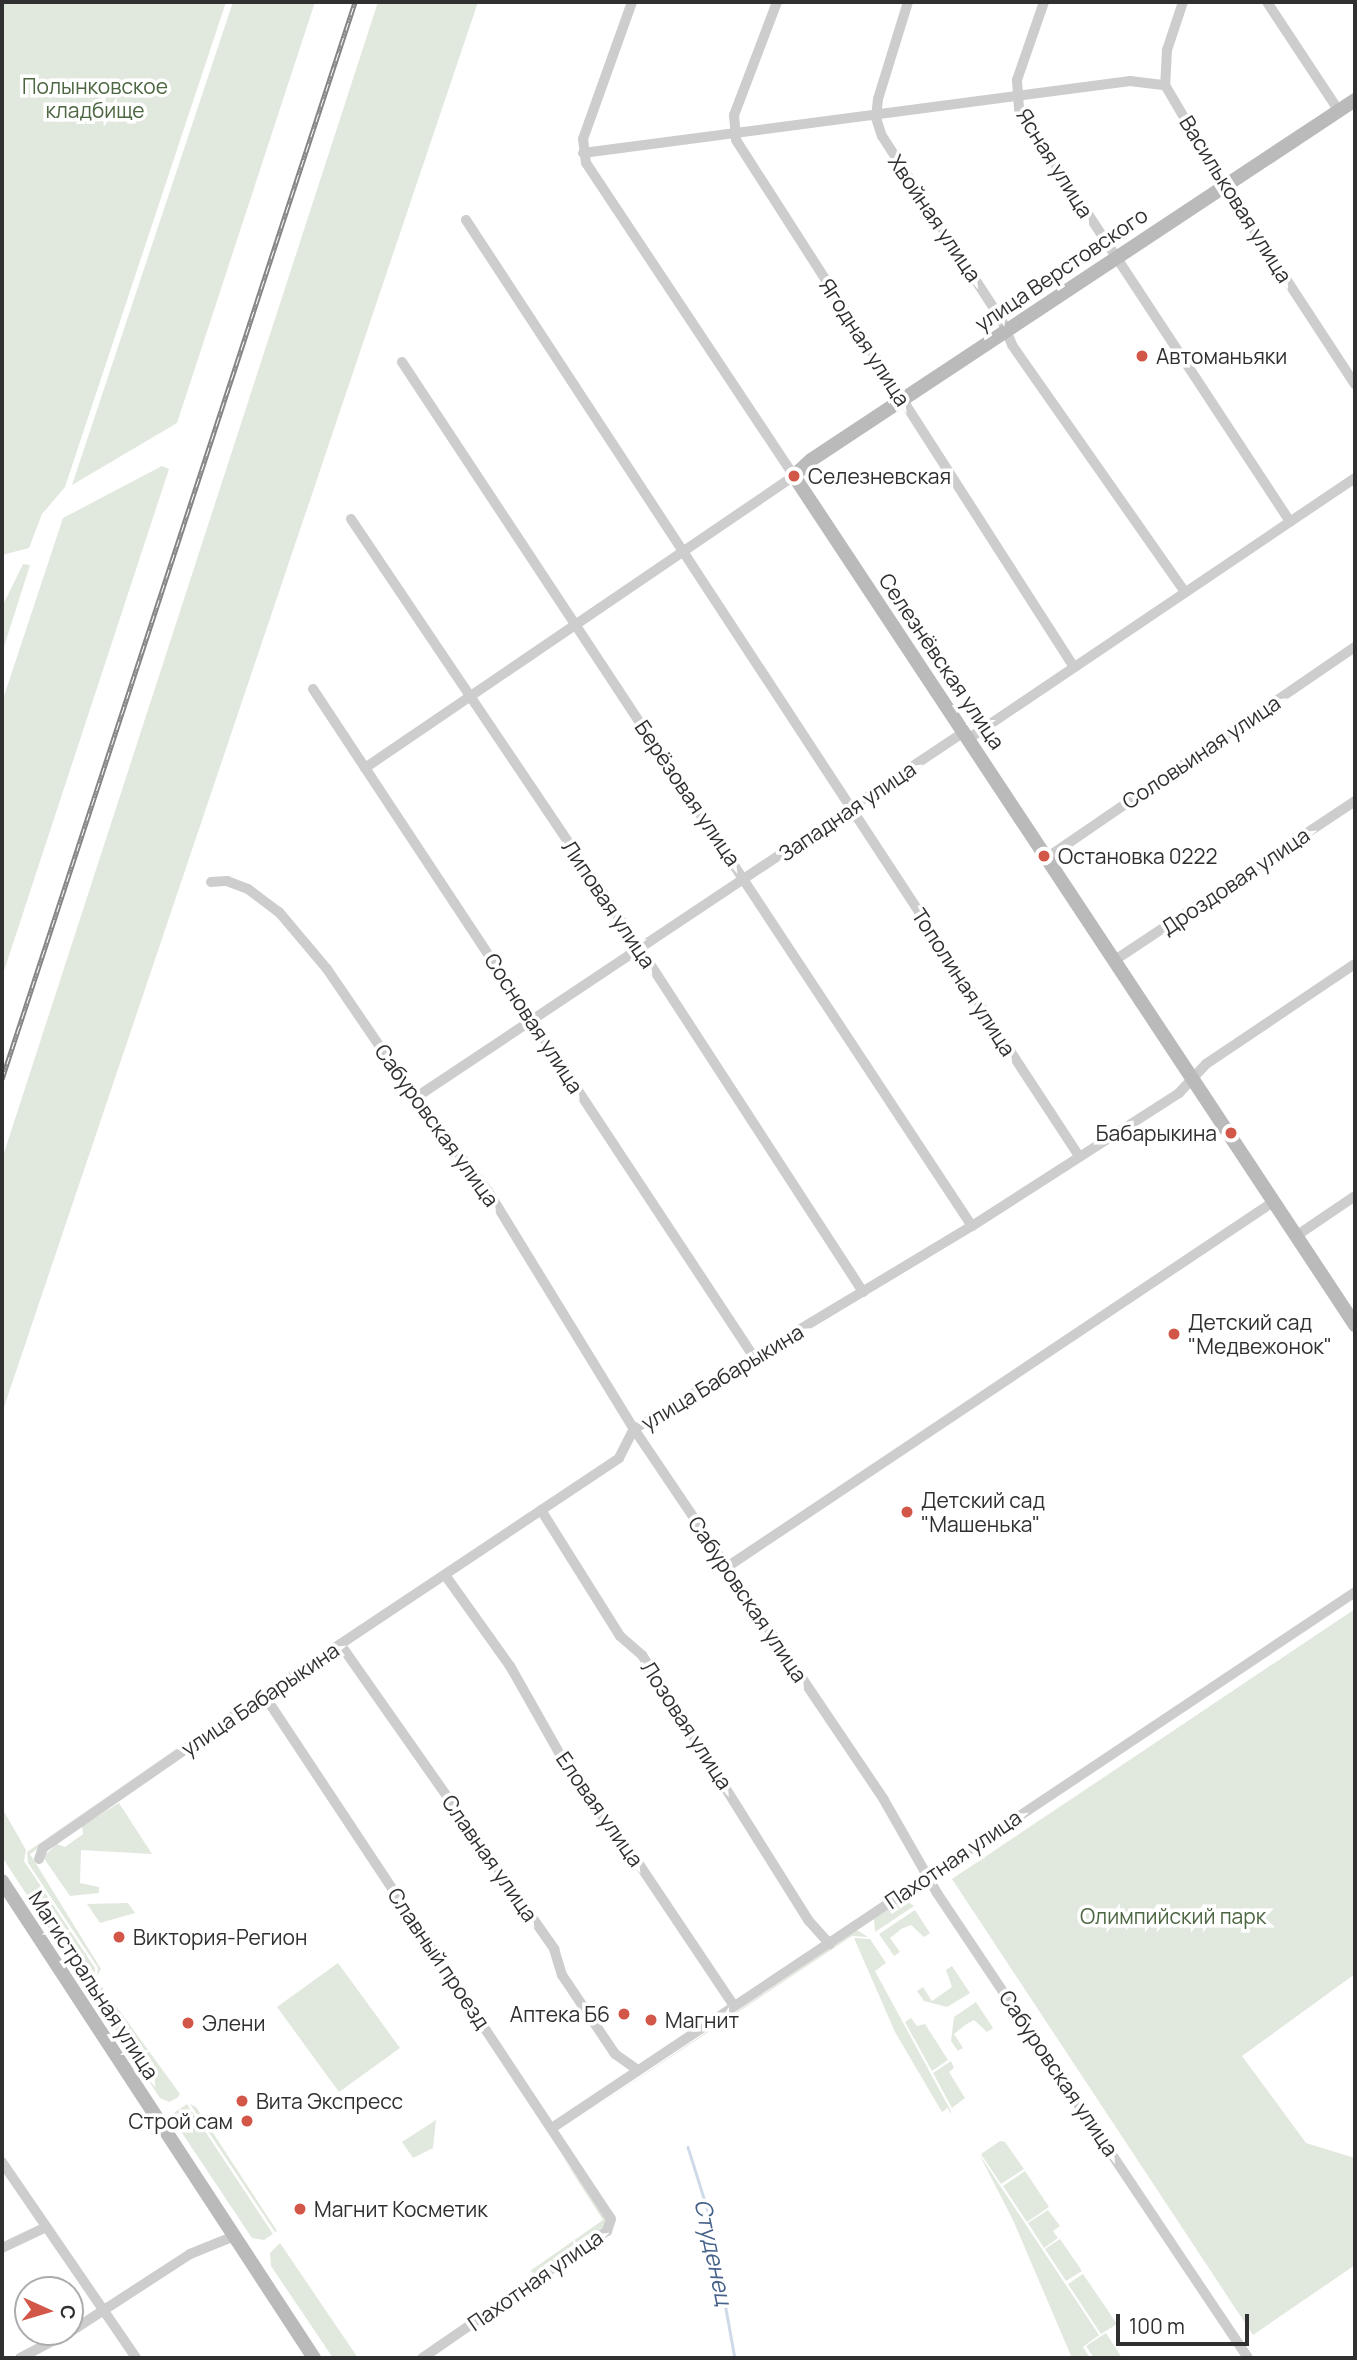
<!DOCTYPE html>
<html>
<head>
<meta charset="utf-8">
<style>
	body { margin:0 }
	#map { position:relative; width:1357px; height:2360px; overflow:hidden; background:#fff; font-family:Manrope,sans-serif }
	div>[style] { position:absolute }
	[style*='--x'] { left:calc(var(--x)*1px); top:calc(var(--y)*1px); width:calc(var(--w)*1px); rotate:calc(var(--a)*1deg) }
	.green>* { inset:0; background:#e1e8dd }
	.stream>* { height:2.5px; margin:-1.25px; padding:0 1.25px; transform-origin:1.25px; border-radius:1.25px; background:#cfdae9 }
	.street>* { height:10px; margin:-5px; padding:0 5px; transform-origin:5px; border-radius:5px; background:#cdcdcd }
	.secondary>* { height:14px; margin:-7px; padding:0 7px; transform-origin:7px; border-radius:7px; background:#bababa }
	.rail>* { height:5px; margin-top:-2.5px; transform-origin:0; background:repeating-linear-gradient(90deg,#fff 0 8px,#858585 0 16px); box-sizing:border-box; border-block:2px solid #858585 }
	.dots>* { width:19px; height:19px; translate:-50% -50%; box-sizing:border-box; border:4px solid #fff; border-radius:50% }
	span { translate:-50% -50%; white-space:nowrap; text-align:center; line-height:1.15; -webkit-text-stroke:7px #fff; paint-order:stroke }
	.park-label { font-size:21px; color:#4d6742 }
	.street-label { font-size:21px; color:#303030 }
	.poi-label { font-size:21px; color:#303030 }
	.left { translate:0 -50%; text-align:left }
	.right { translate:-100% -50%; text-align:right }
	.water-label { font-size:23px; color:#47638a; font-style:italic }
	.frame { position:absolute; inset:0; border:4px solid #303030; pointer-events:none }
	.north { position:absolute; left:14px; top:2276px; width:70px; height:70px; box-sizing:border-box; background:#fff; border:2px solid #acacac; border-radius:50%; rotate:94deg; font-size:19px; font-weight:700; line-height:28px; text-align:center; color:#303030 }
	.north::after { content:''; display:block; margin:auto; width:24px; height:32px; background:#d25748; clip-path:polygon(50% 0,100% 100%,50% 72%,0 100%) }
	.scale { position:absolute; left:1116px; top:2314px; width:133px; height:32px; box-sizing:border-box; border:4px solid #303030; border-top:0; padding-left:9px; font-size:21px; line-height:24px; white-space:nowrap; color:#303030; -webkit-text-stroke:5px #fff; paint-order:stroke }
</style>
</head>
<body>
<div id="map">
	<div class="green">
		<div style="clip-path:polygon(2px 2px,226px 2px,65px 487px,42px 514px,29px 548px,2px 555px)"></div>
		<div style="clip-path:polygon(233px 2px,315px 2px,177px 423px,72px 485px)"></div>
		<div style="clip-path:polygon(378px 2px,478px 2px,2px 1413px,2px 1159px)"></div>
		<div style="clip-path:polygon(162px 466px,169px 469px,2px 977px,2px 702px,63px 518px)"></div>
		<div style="clip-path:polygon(23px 564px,30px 565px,2px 653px,2px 607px)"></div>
		<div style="clip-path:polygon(1355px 1609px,1355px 1974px,1242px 2056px,1306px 2143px,1355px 2158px,1355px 2265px,1253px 2335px,952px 1879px)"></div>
		<div style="clip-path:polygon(325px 1646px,30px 1854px,101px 1969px,97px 1976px,98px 1968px,28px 1863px,27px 1852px)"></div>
		<div style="clip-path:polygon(119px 1803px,152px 1854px,81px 1850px,80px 1883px,99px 1887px,99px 1893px,70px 1896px,43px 1857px,57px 1844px,65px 1847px,83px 1834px,82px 1826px)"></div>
		<div style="clip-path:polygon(2px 1808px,26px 1850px,24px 1861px,95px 1968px,95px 1977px,180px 2094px,177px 2098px,169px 2102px,160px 2098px,2px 1857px)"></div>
		<div style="clip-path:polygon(904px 1899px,914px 1906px,875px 1932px,874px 1919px)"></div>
		<div style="clip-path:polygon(128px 1903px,135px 1913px,100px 1923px,87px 1904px)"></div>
		<div style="clip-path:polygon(915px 1910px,930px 1933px,924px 1937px,911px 1925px,901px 1929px,890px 1938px,900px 1952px,894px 1956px,879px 1934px)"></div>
		<div style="clip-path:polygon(857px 1930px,868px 1937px,852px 1936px,587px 2113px)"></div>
		<div style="clip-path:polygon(854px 1938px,870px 1939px,886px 1963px,875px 1971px,951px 2111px,951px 2114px,948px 2108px,942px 2112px,895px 2032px)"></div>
		<div style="clip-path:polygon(338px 1963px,400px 2048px,339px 2092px,277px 2007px)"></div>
		<div style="clip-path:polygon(952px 1966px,970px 1993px,947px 2007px,924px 2001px,917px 1991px,923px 1987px,932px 2001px,952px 1987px,946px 1970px)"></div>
		<div style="clip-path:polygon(976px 2002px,993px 2028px,987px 2032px,974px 2020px,965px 2025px,954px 2034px,963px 2048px,958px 2051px,951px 2041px,954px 2017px)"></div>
		<div style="clip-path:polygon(911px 2018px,917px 2026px,925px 2024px,948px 2060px,932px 2071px,905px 2022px)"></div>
		<div style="clip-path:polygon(951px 2061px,954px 2068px,949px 2072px,965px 2098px,952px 2108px,933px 2073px)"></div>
		<div style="clip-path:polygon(187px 2104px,273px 2234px,264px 2240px,252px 2238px,174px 2121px,175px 2112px)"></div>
		<div style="clip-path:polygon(190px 2104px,196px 2107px,277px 2231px,275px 2232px)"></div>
		<div style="clip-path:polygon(436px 2120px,433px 2148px,413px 2158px,402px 2142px)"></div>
		<div style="clip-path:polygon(1000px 2141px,1005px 2142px,1024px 2169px,1001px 2184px,981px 2154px)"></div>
		<div style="clip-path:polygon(979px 2154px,1099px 2335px,1083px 2347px,1090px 2358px,1072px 2358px,1013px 2220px)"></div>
		<div style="clip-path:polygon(562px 2156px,607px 2218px,607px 2225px,536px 2274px,530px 2271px,603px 2220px)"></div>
		<div style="clip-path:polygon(1025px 2171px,1049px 2207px,1027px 2222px,1003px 2186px)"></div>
		<div style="clip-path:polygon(1048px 2210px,1060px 2226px,1053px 2231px,1058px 2238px,1044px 2248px,1028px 2223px)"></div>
		<div style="clip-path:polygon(1060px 2239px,1082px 2271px,1066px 2281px,1045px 2249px)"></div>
		<div style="clip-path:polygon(280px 2243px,358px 2358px,333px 2358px,271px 2266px,270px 2253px)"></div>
		<div style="clip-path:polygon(1083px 2274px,1117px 2324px,1101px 2334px,1068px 2284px)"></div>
		<div style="clip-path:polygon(1106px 2333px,1122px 2358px,1094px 2358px,1086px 2346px)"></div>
	</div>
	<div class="stream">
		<div style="--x:688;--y:2147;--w:70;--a:72.6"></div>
		<div style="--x:709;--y:2214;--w:146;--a:79.8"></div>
	</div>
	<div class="street">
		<div style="--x:777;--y:2;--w:121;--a:110.8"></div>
		<div style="--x:734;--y:115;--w:25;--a:85"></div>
		<div style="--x:736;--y:140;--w:626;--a:57.33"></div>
		<div style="--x:908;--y:2;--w:102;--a:107.2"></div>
		<div style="--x:878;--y:99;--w:19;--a:96"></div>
		<div style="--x:876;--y:118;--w:19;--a:72"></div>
		<div style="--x:882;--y:136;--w:221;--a:57"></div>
		<div style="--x:1002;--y:321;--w:26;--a:67"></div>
		<div style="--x:1012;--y:345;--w:300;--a:55"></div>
		<div style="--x:1044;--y:2;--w:83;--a:109.1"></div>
		<div style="--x:1017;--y:80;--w:29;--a:86"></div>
		<div style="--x:1019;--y:109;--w:494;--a:56.7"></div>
		<div style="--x:1183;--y:2;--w:51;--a:108.4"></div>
		<div style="--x:1167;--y:50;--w:35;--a:93"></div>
		<div style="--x:1165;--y:85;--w:104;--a:59.5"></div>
		<div style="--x:1218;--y:175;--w:250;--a:56.8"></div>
		<div style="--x:1267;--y:2;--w:131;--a:56.6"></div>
		<div style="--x:583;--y:153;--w:552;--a:-7.5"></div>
		<div style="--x:1130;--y:81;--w:35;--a:7"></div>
		<div style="--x:466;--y:220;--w:1119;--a:56.78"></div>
		<div style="--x:402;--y:362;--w:1035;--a:56.59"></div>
		<div style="--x:351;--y:519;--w:519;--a:56.07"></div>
		<div style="--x:641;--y:950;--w:408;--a:57"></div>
		<div style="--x:313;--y:689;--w:800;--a:56.57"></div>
		<div style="--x:968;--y:739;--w:467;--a:-34"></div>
		<div style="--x:365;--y:768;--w:519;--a:-34.24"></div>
		<div style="--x:794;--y:476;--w:376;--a:-123.6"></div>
		<div style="--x:586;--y:163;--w:24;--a:-97"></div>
		<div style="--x:583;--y:139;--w:145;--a:-70.3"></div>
		<div style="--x:1048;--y:857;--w:372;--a:-34.4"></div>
		<div style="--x:211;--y:882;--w:16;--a:-4"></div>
		<div style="--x:227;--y:881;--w:22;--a:21"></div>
		<div style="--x:248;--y:889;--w:39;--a:37"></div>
		<div style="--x:279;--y:912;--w:75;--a:49.9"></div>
		<div style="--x:327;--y:969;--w:156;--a:55.7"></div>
		<div style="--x:415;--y:1098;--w:118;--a:51.9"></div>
		<div style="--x:488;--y:1191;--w:279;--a:58.5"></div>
		<div style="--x:634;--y:1429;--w:447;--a:56"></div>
		<div style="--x:884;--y:1800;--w:107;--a:60.3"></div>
		<div style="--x:937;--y:1893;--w:559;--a:56.22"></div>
		<div style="--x:1115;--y:960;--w:288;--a:-33.5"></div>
		<div style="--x:415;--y:1098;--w:660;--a:-33.69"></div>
		<div style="--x:1296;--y:1236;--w:71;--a:-34.1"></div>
		<div style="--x:541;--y:1510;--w:149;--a:57.9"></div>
		<div style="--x:620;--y:1636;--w:29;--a:41"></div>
		<div style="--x:642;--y:1655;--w:314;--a:57.9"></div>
		<div style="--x:809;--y:1921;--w:31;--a:48"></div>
		<div style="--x:727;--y:1567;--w:657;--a:-33.76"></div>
		<div style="--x:445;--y:1575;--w:112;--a:54.5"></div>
		<div style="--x:510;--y:1666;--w:132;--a:60.5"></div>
		<div style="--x:575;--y:1781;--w:108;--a:52.5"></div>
		<div style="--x:641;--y:1867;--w:167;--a:56.2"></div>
		<div style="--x:340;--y:1644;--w:373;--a:54.9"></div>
		<div style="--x:554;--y:1949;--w:27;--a:73"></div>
		<div style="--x:562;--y:1975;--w:95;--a:56.1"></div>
		<div style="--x:615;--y:2054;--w:28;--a:35"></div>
		<div style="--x:264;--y:1695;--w:628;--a:56.49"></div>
		<div style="--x:611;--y:2219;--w:13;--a:108"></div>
		<div style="--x:607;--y:2231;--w:224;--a:145.5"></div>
		<div style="--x:39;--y:1859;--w:12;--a:-70"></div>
		<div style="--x:43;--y:1848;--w:269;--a:-34.7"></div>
		<div style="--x:264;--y:1695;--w:427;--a:-33.7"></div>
		<div style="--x:619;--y:1458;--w:33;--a:-63"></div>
		<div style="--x:634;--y:1429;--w:394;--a:-31"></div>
		<div style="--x:972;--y:1226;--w:246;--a:-32.7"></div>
		<div style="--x:1179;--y:1093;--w:40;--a:-47"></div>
		<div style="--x:1206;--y:1064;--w:179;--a:-33.9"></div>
		<div style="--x:552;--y:2128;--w:965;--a:-33.72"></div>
		<div style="--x:2;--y:2162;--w:237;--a:55.6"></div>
		<div style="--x:2;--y:2248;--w:49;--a:-25.5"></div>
		<div style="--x:70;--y:2332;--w:143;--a:-33"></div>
		<div style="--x:190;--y:2254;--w:45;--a:-22"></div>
		<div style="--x:20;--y:2358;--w:56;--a:-27.5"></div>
	</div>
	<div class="secondary">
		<div style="--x:1355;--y:100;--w:652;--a:146.5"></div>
		<div style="--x:811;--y:460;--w:23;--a:137"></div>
		<div style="--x:794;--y:476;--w:1018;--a:56.54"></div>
		<div style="--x:2;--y:1881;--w:570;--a:56.81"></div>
	</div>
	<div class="rail">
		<div style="--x:2;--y:1079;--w:1133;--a:-71.85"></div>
	</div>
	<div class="dots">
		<div style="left:1142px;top:356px;background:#d25748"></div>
		<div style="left:794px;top:476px;background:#d25748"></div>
		<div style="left:1044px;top:856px;background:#d25748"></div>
		<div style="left:1231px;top:1133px;background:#d25748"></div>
		<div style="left:1174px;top:1334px;background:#d25748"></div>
		<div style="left:907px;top:1512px;background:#d25748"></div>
		<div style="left:119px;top:1937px;background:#d25748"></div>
		<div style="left:624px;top:2014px;background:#d25748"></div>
		<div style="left:651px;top:2020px;background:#d25748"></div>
		<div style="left:188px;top:2023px;background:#d25748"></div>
		<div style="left:242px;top:2101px;background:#d25748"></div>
		<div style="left:247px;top:2121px;background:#d25748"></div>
		<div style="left:300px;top:2209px;background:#d25748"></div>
	</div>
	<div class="park-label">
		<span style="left:95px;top:98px">Полынковское<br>кладбище</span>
		<span style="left:1173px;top:1916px">Олимпийский парк</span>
	</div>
	<div class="street-label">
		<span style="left:1055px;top:163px;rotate:58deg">Ясная улица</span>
		<span style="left:1236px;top:199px;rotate:58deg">Васильковая улица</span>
		<span style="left:935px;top:218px;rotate:56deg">Хвойная улица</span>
		<span style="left:1061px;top:269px;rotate:-34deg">улица Верстовского</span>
		<span style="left:865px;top:342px;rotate:57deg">Ягодная улица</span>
		<span style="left:942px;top:661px;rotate:56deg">Селезнёвская улица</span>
		<span style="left:1201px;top:752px;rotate:-34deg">Соловьиная улица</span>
		<span style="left:688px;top:793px;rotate:56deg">Берёзовая улица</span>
		<span style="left:847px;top:811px;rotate:-34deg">Западная улица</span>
		<span style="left:1235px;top:881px;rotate:-34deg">Дроздовая улица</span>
		<span style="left:609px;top:904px;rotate:56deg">Липовая улица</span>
		<span style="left:964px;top:982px;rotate:57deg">Тополиная улица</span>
		<span style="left:534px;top:1023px;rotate:57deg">Сосновая улица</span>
		<span style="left:437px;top:1125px;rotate:54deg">Сабуровская улица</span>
		<span style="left:722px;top:1377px;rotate:-31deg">улица Бабарыкина</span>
		<span style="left:748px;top:1599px;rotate:56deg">Сабуровская улица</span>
		<span style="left:260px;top:1699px;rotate:-34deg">улица Бабарыкина</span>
		<span style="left:687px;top:1725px;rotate:57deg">Лозовая улица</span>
		<span style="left:600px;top:1809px;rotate:55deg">Еловая улица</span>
		<span style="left:490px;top:1858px;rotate:55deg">Славная улица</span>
		<span style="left:953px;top:1859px;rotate:-34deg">Пахотная улица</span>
		<span style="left:439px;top:1958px;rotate:56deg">Славный проезд</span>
		<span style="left:94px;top:1985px;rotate:57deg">Магистральная улица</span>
		<span style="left:1059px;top:2073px;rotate:56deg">Сабуровская улица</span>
		<span style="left:535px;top:2280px;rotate:-35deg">Пахотная улица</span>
	</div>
	<div class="poi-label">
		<span class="left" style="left:1156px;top:356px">Автоманьяки</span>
		<span class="left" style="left:808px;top:476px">Селезневская</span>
		<span class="left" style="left:1058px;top:856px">Остановка 0222</span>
		<span class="right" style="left:1217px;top:1133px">Бабарыкина</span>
		<span class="left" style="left:1188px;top:1334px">Детский сад<br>"Медвежонок"</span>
		<span class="left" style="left:921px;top:1512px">Детский сад<br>"Машенька"</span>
		<span class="left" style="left:133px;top:1937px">Виктория-Регион</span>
		<span class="right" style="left:610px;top:2014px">Аптека Б6</span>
		<span class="left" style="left:665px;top:2020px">Магнит</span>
		<span class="left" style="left:202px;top:2023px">Элени</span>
		<span class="left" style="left:256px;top:2101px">Вита Экспресс</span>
		<span class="right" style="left:233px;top:2121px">Строй сам</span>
		<span class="left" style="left:314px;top:2209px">Магнит Косметик</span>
	</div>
	<div class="water-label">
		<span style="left:714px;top:2252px;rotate:78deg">Студенец</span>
	</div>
	<div class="frame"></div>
	<div class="north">С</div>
	<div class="scale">100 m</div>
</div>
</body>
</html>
